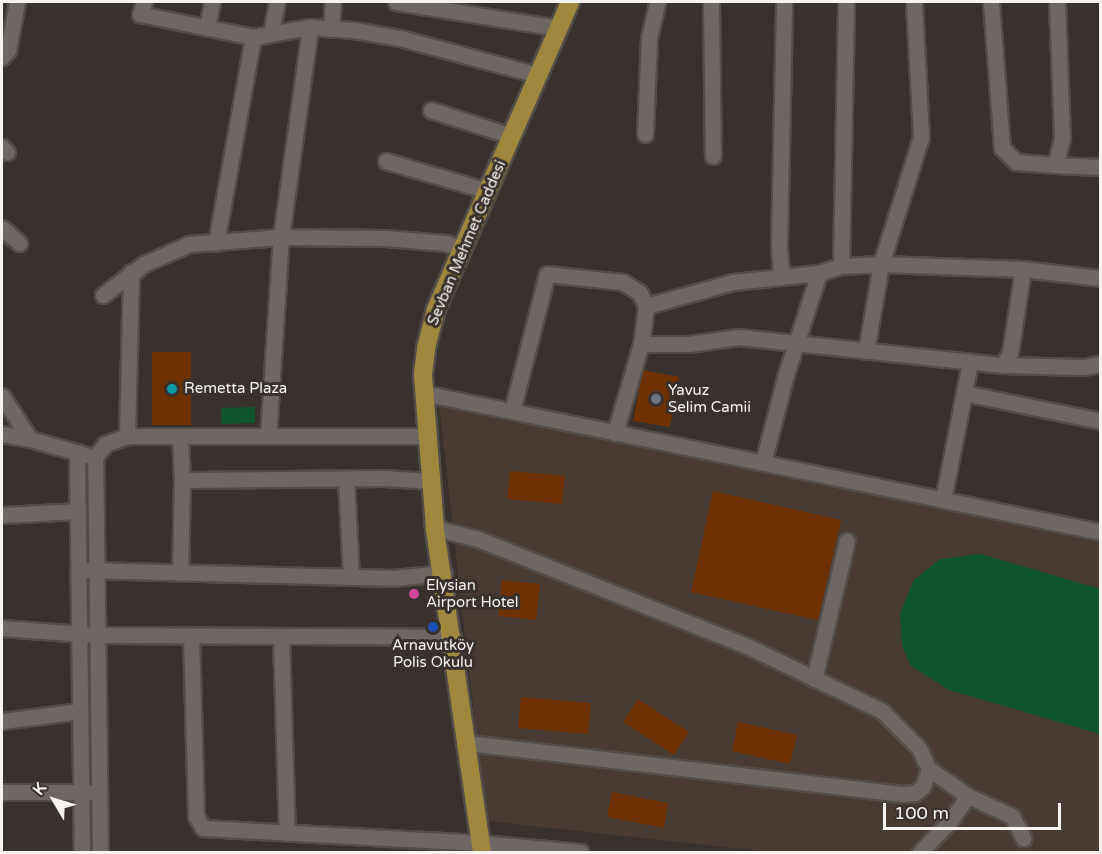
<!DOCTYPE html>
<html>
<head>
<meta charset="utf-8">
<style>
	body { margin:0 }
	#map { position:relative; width:1102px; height:854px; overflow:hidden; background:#38312d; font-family:"Varela Round",sans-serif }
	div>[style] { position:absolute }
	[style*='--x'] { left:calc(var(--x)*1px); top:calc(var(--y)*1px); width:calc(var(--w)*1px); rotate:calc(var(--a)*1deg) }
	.built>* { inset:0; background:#483b34 }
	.green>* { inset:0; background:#0f562f }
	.building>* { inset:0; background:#6f3100 }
	.roads { filter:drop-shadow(2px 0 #534d49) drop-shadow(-2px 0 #534d49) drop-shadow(0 2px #534d49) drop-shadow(0 -2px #534d49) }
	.minor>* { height:15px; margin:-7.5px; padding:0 7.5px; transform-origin:7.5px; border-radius:7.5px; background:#6f6763 }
	.major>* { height:18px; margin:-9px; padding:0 9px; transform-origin:9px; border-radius:9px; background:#9f873d }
	.dots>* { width:16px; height:16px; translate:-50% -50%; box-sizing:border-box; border:3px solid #38312d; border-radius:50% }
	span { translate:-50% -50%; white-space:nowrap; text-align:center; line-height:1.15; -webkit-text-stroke:6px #38312d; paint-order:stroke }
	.street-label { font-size:15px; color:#f6f2ef }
	.poi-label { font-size:15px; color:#f6f2ef }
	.left { translate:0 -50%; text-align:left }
	.frame { position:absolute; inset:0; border:3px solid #f6f2ef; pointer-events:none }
	.north { position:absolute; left:24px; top:770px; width:60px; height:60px; -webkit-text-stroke:4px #38312d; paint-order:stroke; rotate:308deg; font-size:16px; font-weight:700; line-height:24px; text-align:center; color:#f6f2ef }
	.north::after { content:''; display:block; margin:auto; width:21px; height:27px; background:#f6f2ef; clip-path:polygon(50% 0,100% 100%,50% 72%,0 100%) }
	.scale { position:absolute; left:883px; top:803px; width:178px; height:27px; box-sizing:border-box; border:3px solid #f6f2ef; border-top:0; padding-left:8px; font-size:18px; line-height:21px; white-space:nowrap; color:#f6f2ef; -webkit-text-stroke:4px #38312d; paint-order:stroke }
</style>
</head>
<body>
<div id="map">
	<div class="built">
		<div style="clip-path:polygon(439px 404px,1100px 537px,1100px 852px,770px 852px,486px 821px)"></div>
	</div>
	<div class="green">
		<div style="clip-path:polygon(255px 407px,255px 423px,221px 424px,221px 408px)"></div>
		<div style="clip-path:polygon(981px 554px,1100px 589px,1100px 734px,949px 690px,911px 666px,902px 646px,900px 613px,914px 580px,940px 559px)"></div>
	</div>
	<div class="building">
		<div style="clip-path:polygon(152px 352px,191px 352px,191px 425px,152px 425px)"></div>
		<div style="clip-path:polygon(643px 370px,679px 377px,670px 427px,633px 421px)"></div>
		<div style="clip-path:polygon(510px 471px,565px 476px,562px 504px,507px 499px)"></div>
		<div style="clip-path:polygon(713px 491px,841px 520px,818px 620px,691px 592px)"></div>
		<div style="clip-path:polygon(502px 580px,540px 584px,536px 620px,498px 616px)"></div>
		<div style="clip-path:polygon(521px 697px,591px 703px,588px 734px,518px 728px)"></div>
		<div style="clip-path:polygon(638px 699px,689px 732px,674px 755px,623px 722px)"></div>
		<div style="clip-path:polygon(738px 722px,797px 735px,790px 764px,732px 751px)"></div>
		<div style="clip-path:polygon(612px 792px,668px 803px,664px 828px,607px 817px)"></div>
	</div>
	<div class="roads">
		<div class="minor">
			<div style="--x:144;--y:2;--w:13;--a:108"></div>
			<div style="--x:140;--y:14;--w:115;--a:11.5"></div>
			<div style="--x:253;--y:37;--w:58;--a:-10"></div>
			<div style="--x:310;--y:27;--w:44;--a:3.9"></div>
			<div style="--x:354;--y:30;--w:47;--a:9.9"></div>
			<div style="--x:400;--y:38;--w:143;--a:15"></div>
			<div style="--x:396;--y:2;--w:164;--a:9.1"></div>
			<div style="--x:711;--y:2;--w:154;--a:89.3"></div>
			<div style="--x:991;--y:2;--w:146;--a:85.7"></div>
			<div style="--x:1002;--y:148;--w:20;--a:45"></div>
			<div style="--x:1016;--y:162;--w:39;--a:4"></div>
			<div style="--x:1055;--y:165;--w:28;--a:-75"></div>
			<div style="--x:1062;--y:138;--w:136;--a:-92.1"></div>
			<div style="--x:207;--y:28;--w:26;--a:-79"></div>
			<div style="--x:331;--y:29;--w:27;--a:-86"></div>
			<div style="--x:271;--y:33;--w:32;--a:-79"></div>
			<div style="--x:2;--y:57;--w:9;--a:-49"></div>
			<div style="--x:8;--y:50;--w:49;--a:-79.4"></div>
			<div style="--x:431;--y:110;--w:84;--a:18"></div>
			<div style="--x:645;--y:134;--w:96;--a:-87.6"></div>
			<div style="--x:649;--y:38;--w:37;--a:-77"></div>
			<div style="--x:2;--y:147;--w:7;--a:45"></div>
			<div style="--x:386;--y:161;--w:106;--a:16.4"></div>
			<div style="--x:1055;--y:165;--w:45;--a:2.5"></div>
			<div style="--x:2;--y:228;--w:23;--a:41"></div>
			<div style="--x:216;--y:243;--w:209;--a:-79.8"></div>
			<div style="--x:841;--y:266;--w:264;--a:-88.9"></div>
			<div style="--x:781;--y:275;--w:30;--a:-94"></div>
			<div style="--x:779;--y:245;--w:243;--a:-88.8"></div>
			<div style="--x:103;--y:295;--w:51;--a:-37.1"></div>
			<div style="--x:144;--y:264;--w:49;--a:-24"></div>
			<div style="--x:189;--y:244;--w:92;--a:-4.4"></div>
			<div style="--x:281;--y:237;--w:104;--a:0.6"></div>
			<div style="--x:385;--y:238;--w:60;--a:4.8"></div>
			<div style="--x:445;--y:243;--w:19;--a:18"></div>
			<div style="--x:646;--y:306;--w:90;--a:-15.4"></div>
			<div style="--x:733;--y:282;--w:86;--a:-6"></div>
			<div style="--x:819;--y:273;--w:23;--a:-18"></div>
			<div style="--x:841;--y:266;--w:40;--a:-2.9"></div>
			<div style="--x:881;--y:264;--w:142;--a:2"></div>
			<div style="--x:1023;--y:269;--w:78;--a:6.7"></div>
			<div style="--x:641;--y:344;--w:48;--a:0"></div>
			<div style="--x:689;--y:344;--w:50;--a:-8"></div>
			<div style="--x:739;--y:337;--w:265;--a:6.1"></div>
			<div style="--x:1003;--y:365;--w:14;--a:-60"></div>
			<div style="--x:1010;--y:353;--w:85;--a:-81.2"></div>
			<div style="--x:866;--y:351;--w:88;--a:-80.2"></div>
			<div style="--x:881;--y:264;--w:133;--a:-72.5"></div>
			<div style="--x:921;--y:137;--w:135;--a:-93"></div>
			<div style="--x:1003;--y:365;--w:81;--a:1.4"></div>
			<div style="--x:1084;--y:367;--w:16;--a:-11"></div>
			<div style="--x:423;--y:393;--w:691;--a:11.6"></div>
			<div style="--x:964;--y:393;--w:139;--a:11.6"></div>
			<div style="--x:2;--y:396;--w:51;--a:56.9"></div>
			<div style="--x:512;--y:411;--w:141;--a:-75.7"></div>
			<div style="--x:547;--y:274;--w:76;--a:6"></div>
			<div style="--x:623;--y:282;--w:20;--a:33"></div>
			<div style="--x:640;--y:293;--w:14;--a:65"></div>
			<div style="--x:646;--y:306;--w:38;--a:97"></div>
			<div style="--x:641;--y:344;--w:93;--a:106.3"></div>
			<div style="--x:2;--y:434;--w:28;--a:10"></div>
			<div style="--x:30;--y:439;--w:58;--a:15.9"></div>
			<div style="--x:127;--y:436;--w:164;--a:-88.6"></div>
			<div style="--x:180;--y:436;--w:44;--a:87.4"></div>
			<div style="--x:182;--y:480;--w:93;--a:91.2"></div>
			<div style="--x:268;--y:436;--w:199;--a:-86.3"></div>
			<div style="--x:281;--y:237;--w:212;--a:-82.1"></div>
			<div style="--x:77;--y:452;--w:400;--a:89.3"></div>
			<div style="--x:763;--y:463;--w:92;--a:-75.5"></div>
			<div style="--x:786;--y:374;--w:106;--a:-71.9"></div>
			<div style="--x:346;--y:479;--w:98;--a:87.1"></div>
			<div style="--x:182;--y:480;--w:202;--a:-0.6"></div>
			<div style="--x:384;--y:478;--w:47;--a:3.7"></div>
			<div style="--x:943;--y:500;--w:141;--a:-78.9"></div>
			<div style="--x:2;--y:515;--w:76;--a:-3"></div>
			<div style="--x:435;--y:528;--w:44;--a:14.3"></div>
			<div style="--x:478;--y:539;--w:289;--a:21.7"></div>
			<div style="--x:747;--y:646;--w:150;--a:25.7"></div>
			<div style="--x:882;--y:711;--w:52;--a:45"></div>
			<div style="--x:919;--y:748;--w:23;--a:65"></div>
			<div style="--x:929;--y:769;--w:18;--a:109"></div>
			<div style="--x:923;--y:786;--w:11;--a:139"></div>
			<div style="--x:915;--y:793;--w:13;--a:176"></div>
			<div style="--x:902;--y:794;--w:437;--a:-173.3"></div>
			<div style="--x:87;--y:570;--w:306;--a:1.5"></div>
			<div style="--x:393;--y:578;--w:51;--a:-5.6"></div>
			<div style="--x:2;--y:628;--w:94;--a:4.3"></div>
			<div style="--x:96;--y:635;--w:357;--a:0.3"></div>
			<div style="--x:191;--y:636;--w:180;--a:88.4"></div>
			<div style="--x:196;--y:816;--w:14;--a:60"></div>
			<div style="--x:203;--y:828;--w:278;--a:3.1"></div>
			<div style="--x:481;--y:843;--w:100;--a:5.1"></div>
			<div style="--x:281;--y:636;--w:197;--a:88.3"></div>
			<div style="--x:814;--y:679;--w:142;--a:-76.6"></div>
			<div style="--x:2;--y:721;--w:79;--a:-7.3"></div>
			<div style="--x:929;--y:769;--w:47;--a:34.7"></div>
			<div style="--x:968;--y:796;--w:48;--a:24.4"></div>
			<div style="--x:1012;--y:816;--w:25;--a:63"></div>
			<div style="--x:2;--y:792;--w:87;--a:0"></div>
			<div style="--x:100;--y:852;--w:395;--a:-90.7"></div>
			<div style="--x:95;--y:457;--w:16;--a:-52"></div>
			<div style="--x:105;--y:444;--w:23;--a:-20"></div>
			<div style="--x:127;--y:436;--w:301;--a:0"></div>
			<div style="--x:920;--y:852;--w:45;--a:-45.9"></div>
			<div style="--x:951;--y:820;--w:29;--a:-55"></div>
		</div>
		<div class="major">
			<div style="--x:482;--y:852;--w:327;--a:-98.3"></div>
			<div style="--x:435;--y:528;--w:154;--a:-94.5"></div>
			<div style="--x:423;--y:374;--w:26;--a:-83"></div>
			<div style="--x:426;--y:348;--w:40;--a:-75.6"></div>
			<div style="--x:436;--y:309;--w:335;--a:-66.4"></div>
		</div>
	</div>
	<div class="dots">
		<div style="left:172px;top:389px;background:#0f9aa8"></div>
		<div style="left:656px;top:399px;background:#6b7280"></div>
		<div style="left:414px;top:594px;background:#d1479c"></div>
		<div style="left:433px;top:627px;background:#1a4fb4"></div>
	</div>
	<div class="street-label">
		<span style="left:467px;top:243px;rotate:-67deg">Sevban Mehmet Caddesi</span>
	</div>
	<div class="poi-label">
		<span class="left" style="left:184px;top:389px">Remetta Plaza</span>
		<span class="left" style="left:668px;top:399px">Yavuz<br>Selim Camii</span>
		<span class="left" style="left:426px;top:594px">Elysian<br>Airport Hotel</span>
		<span style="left:433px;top:654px">Arnavutköy<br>Polis Okulu</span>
	</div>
	<div class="frame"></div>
	<div class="north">K</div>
	<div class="scale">100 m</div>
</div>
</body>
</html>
